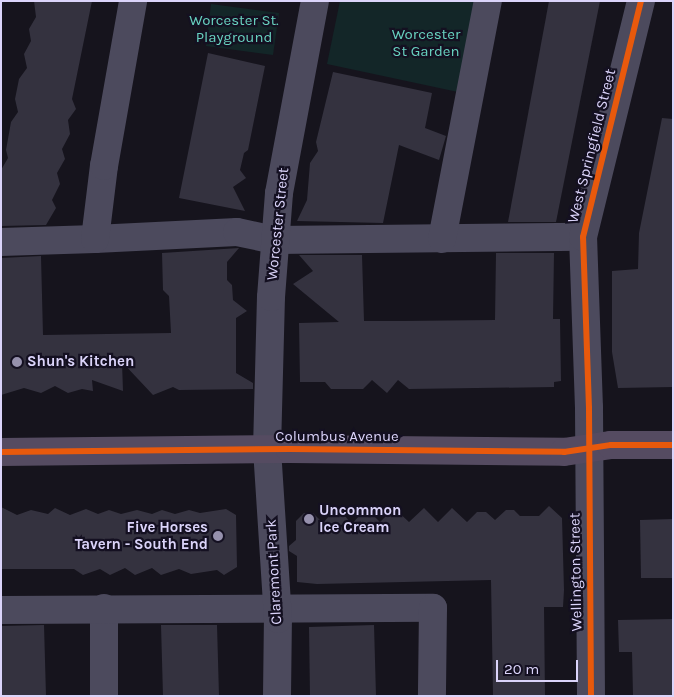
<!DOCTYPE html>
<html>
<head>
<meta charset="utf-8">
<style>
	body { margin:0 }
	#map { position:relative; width:674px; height:697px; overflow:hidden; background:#16141d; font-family:Karla,sans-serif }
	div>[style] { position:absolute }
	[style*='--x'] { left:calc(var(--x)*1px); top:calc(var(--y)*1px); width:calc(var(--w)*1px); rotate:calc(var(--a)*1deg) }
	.green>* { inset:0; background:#132628 }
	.building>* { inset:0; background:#34323f }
	.minor>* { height:28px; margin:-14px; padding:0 14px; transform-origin:14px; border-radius:14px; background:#4c4a5d }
	.major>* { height:28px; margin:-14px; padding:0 14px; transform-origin:14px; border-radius:14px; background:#554b61 }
	.cycleway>* { height:6px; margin:-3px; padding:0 3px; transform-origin:3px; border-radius:3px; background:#e8590c }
	.dots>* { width:14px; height:14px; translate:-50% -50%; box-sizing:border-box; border:2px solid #141021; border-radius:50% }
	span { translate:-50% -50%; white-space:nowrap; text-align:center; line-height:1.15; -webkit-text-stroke:4.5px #141021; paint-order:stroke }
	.park-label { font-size:15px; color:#68d2c0 }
	.street-label { font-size:15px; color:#dbd4fa }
	.poi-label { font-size:15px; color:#dbd4fa; font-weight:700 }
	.left { translate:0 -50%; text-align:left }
	.right { translate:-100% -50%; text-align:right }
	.frame { position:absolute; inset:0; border:2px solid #dbd4fa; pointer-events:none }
	.scale { position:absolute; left:496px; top:660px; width:82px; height:22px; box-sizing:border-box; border:2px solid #dbd4fa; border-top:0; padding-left:6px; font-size:15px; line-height:18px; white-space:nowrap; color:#dbd4fa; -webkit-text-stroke:4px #141021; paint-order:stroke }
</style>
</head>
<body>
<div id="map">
	<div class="green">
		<div style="clip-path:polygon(340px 1px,477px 1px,458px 92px,327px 64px)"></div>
		<div style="clip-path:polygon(211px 4px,279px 13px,273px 55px,206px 46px)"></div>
	</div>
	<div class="building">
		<div style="clip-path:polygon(34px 1px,92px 1px,72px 99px,76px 109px,68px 120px,70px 134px,62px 149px,65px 159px,57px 173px,60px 184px,52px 200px,56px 208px,46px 225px,1px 226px,1px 170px,8px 158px,6px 150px,11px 122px,18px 112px,15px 99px,19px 79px,27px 68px,24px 54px,31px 41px,29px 29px,36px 17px)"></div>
		<div style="clip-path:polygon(549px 1px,600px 1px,556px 222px,508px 222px)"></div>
		<div style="clip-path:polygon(208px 53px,265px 66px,248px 150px,244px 153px,240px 170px,246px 178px,233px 187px,245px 211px,179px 198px)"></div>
		<div style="clip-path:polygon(333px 72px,432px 93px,425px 128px,446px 136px,439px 160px,399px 145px,383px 223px,297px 221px,307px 200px,310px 163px,318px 151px,316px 142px)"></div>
		<div style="clip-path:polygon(662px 118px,673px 119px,673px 387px,618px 388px,612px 352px,612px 271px,638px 269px,639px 233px)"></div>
		<div style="clip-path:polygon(239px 248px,227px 262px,227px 280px,232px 285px,233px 300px,247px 311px,236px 318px,236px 373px,253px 383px,253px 389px,179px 390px,173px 387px,153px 395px,122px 362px,123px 391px,92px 380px,93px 391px,82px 389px,68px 393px,55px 386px,41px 393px,24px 388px,1px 395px,1px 258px,41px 256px,43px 335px,171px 333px,169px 296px,163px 290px,162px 253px)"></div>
		<div style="clip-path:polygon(496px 253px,554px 253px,553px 319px,560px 319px,561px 381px,554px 382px,554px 387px,409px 389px,398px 380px,387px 393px,372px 380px,363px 389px,331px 389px,325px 382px,300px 382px,299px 323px,339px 322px,293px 284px,313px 271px,299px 255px,362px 255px,364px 321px,403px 321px,495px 320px)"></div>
		<div style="clip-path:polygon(549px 506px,562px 518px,564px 590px,563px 607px,544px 607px,545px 696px,493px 696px,491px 580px,317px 584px,297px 582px,297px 556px,289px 551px,289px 546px,296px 540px,296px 521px,304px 513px,313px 513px,323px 523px,337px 507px,352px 524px,366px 508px,380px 522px,394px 508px,409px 522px,424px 508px,438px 522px,452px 508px,467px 522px,477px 512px,486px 512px,495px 520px,506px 510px,514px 510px,520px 516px,539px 516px)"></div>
		<div style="clip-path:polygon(1px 507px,17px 515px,31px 510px,48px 514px,55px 508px,70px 515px,86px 509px,98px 514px,109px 510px,121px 514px,137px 510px,152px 514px,162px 510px,175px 514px,189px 510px,200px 513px,226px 509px,236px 515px,237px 567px,224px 575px,217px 570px,191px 574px,179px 569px,161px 575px,152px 568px,135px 575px,125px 568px,110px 575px,100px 569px,83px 575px,74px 569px,1px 569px)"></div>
		<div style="clip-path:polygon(673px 519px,673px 578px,641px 578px,640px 520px)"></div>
		<div style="clip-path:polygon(673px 619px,673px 696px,633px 696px,632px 652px,619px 652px,618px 620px)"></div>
		<div style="clip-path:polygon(44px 625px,46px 696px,1px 696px,1px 626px)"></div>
		<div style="clip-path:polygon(161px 625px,217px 625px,219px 696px,163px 696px)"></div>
		<div style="clip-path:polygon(374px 625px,376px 696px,310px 696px,309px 627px)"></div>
	</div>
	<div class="minor">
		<div style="--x:95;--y:239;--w:142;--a:-2.8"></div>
		<div style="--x:237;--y:232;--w:39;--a:12"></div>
		<div style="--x:275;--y:240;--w:308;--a:-0.6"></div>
		<div style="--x:442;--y:239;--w:242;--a:-79.1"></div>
		<div style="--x:1;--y:242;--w:94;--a:-1.8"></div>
		<div style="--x:95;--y:239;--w:74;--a:-83"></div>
		<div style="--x:104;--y:166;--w:168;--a:-80"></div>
		<div style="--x:104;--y:608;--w:88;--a:90"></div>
		<div style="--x:1;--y:610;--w:432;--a:-0.3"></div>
		<div style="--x:433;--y:608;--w:88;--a:90.7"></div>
		<div style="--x:277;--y:696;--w:77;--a:-89.3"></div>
		<div style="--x:278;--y:619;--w:170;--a:-93.7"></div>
		<div style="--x:267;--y:449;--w:152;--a:-88.5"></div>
		<div style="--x:271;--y:297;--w:104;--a:-85.6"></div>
		<div style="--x:279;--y:193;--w:195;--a:-79.4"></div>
		<div style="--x:591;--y:696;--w:288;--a:-90.4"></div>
		<div style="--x:589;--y:408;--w:171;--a:-92"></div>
		<div style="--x:583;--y:237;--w:243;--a:-76.2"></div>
	</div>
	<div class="major">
		<div style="--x:1;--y:452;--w:289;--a:-0.6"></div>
		<div style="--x:290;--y:449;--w:274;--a:0.6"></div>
		<div style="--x:564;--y:452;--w:48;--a:-8.5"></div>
		<div style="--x:611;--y:445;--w:62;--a:0"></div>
	</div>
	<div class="cycleway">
		<div style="--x:1;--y:452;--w:289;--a:-0.6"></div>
		<div style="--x:290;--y:449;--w:274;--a:0.6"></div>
		<div style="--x:564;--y:452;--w:48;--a:-8.5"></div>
		<div style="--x:611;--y:445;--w:62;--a:0"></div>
		<div style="--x:591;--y:696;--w:288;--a:-90.4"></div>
		<div style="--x:589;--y:408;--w:171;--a:-92"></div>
		<div style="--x:583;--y:237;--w:243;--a:-76.2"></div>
	</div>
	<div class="dots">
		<div style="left:17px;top:362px;background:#9691ad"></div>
		<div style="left:309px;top:519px;background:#9691ad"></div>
		<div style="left:218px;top:536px;background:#9691ad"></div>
	</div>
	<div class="park-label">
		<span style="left:234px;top:29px">Worcester St.<br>Playground</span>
		<span style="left:426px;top:43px">Worcester<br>St Garden</span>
	</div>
	<div class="street-label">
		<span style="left:592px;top:146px;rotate:-76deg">West Springfield Street</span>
		<span style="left:278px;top:224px;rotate:-84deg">Worcester Street</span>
		<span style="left:337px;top:437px">Columbus Avenue</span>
		<span style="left:274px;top:572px;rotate:-93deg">Claremont Park</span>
		<span style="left:576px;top:572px;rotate:-91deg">Wellington Street</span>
	</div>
	<div class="poi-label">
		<span class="left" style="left:27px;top:362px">Shun's Kitchen</span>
		<span class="left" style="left:319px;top:519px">Uncommon<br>Ice Cream</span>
		<span class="right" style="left:208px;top:536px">Five Horses<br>Tavern - South End</span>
	</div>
	<div class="frame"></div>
	<div class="scale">20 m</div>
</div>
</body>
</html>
